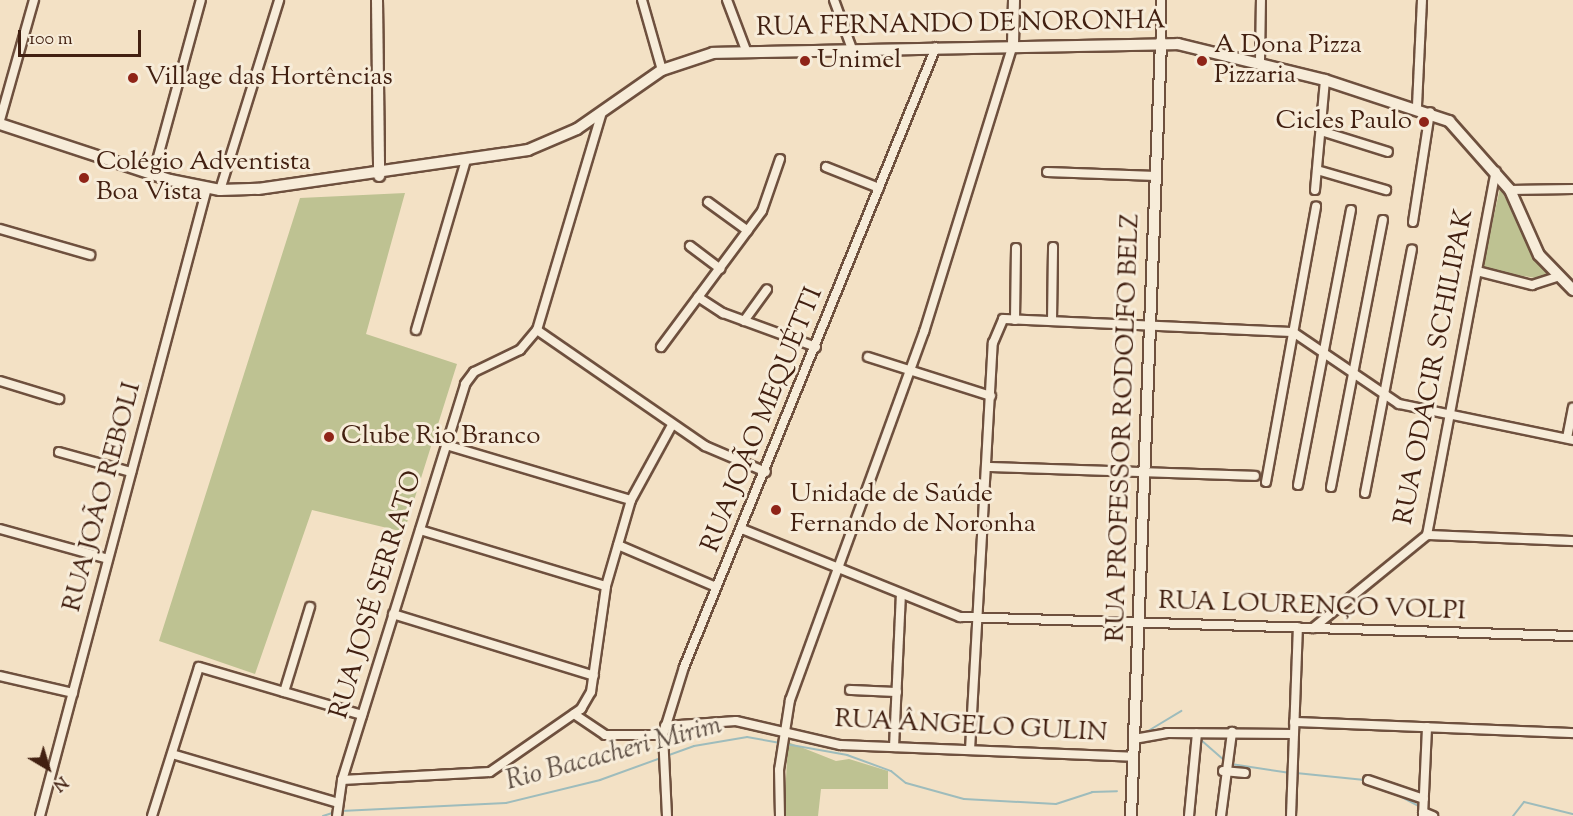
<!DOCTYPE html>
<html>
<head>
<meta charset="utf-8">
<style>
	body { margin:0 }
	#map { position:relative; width:1573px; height:816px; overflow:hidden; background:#f3e1c5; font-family:"Sorts Mill Goudy",serif }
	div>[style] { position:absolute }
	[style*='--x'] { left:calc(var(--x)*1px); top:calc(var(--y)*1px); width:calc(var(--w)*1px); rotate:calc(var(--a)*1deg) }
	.green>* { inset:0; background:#bec292 }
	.stream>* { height:2px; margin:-1px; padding:0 1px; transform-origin:1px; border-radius:1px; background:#9ebcbc }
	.roads { filter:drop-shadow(2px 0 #6e503e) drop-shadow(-2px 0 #6e503e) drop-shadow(0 2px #6e503e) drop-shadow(0 -2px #6e503e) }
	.street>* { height:8px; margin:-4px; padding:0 4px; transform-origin:4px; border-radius:4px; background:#f7ecd9 }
	.secondary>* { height:10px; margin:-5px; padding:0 5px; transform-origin:5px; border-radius:5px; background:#f7ecd9 }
	.dots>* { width:16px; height:16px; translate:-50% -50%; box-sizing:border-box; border:3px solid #f7ecd9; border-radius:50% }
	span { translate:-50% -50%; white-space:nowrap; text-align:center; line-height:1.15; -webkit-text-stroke:6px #f7ecd9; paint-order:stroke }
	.street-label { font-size:26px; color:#422011 }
	.poi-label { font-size:26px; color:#422011 }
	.left { translate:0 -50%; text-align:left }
	.right { translate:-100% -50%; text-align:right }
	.water-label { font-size:27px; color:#5e4f44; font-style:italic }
	.north { position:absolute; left:18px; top:738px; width:60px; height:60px; -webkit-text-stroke:4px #f7ecd9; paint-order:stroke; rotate:142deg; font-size:16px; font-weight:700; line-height:24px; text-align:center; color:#422011 }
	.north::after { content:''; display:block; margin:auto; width:21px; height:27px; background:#422011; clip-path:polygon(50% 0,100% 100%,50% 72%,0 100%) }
	.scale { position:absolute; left:18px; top:30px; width:123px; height:27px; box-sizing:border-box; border:3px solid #422011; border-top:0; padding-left:8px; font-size:18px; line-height:21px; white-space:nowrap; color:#422011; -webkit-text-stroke:4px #f7ecd9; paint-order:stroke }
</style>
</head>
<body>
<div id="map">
	<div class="green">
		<div style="clip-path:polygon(1500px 188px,1548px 276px,1541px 279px,1482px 269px)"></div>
		<div style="clip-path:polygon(405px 193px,366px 334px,457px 364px,404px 532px,312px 510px,255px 674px,159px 641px,300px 198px)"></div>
		<div style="clip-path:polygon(788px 742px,836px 761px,849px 759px,888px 771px,888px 789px,821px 789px,818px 816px,784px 816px)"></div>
	</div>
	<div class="stream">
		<div style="--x:1148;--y:731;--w:39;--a:-31"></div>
		<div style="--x:1201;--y:740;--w:33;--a:41"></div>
		<div style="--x:1231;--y:764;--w:60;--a:8.7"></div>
		<div style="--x:1296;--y:773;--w:69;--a:5.8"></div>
		<div style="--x:1394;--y:793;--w:27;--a:28"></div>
		<div style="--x:341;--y:811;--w:165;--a:-2.8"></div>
		<div style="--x:506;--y:803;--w:97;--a:-13.7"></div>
		<div style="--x:600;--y:780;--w:100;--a:-19.9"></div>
		<div style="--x:694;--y:746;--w:54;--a:-9.6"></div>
		<div style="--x:747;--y:737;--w:102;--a:10.2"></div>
		<div style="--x:847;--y:755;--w:47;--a:20"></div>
		<div style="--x:891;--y:771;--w:19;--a:39"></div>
		<div style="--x:906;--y:783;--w:60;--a:15.4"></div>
		<div style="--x:964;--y:799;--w:92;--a:3.1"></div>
		<div style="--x:1056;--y:804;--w:38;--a:-18"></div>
		<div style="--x:1092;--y:792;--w:25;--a:-2"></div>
		<div style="--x:323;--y:816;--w:13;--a:-18"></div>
		<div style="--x:1513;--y:816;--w:18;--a:-52"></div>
		<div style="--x:1524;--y:802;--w:50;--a:13.8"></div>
	</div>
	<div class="roads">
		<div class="street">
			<div style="--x:642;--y:0;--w:73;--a:74.1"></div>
			<div style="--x:727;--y:0;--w:53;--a:69.2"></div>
			<div style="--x:834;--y:0;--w:52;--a:69.8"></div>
			<div style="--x:1161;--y:0;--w:42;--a:90"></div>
			<div style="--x:1260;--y:61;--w:61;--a:-89.1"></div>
			<div style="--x:1417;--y:106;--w:106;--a:-87.3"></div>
			<div style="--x:0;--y:120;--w:125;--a:-74.2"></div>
			<div style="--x:1321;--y:131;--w:70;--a:17.4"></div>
			<div style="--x:826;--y:167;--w:57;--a:21.6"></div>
			<div style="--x:1317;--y:170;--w:72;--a:16.2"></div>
			<div style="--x:1047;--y:172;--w:109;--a:2.1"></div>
			<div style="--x:153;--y:175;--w:181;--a:-74.7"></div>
			<div style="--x:220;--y:190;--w:199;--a:-72.7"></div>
			<div style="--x:1315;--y:190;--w:110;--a:-84.8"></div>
			<div style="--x:1510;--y:190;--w:63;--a:-0.9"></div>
			<div style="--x:708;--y:202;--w:49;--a:35.9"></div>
			<div style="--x:1413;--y:222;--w:111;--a:-81.2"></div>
			<div style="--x:0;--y:229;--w:94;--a:16.1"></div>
			<div style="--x:690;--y:246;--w:38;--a:37"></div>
			<div style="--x:1477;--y:271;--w:57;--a:14.3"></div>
			<div style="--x:1532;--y:285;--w:26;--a:-18"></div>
			<div style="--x:698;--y:297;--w:30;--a:33"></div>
			<div style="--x:723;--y:313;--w:99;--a:20.1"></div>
			<div style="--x:1015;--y:320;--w:72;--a:-89.2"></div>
			<div style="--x:744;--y:321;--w:39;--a:-54"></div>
			<div style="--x:1052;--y:321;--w:74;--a:-89.2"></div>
			<div style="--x:416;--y:330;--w:174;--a:-73.6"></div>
			<div style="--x:537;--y:330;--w:204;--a:34.6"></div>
			<div style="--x:705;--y:446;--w:66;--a:23.1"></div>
			<div style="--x:661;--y:347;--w:169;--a:-53.4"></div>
			<div style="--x:762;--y:211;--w:55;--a:-70.9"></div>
			<div style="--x:868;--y:357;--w:129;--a:17.6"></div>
			<div style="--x:0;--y:381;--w:62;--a:17"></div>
			<div style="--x:1567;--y:438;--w:31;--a:-79"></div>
			<div style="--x:446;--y:445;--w:193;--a:16.6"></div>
			<div style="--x:59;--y:452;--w:75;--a:15.5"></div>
			<div style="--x:987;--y:467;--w:268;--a:1.9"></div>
			<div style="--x:1266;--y:482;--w:280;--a:-79.7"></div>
			<div style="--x:1298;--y:485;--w:280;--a:-79.1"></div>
			<div style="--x:1331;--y:487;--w:272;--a:-79"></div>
			<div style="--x:1365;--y:493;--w:248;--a:-79.1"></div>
			<div style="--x:0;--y:529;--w:112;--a:15.5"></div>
			<div style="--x:742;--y:529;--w:235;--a:22"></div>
			<div style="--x:960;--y:617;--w:613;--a:1.78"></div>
			<div style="--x:420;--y:530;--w:194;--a:16.8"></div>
			<div style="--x:1427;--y:535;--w:146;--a:2.4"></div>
			<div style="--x:618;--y:545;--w:107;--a:23.2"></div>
			<div style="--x:393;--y:614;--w:210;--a:17.1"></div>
			<div style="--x:1313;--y:628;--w:147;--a:-39.2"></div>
			<div style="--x:1427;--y:535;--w:370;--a:-79.3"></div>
			<div style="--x:0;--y:676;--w:75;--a:13.1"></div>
			<div style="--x:850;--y:690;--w:47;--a:2.4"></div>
			<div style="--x:284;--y:692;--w:89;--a:-73"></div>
			<div style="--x:574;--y:714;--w:37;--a:34"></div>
			<div style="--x:605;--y:735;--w:58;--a:0"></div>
			<div style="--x:1294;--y:722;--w:279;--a:2.3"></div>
			<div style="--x:665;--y:726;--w:71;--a:-4"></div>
			<div style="--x:736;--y:721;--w:107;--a:13"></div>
			<div style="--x:840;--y:745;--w:293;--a:2.3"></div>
			<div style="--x:1134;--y:739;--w:34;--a:-10"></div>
			<div style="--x:1167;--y:733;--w:126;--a:0.5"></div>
			<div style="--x:894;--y:747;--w:152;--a:-87.4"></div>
			<div style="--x:970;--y:750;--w:408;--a:-86.8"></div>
			<div style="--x:993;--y:343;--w:26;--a:-67"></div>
			<div style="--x:1003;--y:319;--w:290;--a:2.6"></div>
			<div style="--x:1293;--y:332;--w:128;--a:34.2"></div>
			<div style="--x:1399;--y:404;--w:178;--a:11.7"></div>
			<div style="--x:172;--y:754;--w:173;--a:16.4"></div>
			<div style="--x:1223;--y:771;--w:22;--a:5"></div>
			<div style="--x:342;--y:780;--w:148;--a:-3.1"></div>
			<div style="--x:490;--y:772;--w:111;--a:-34.7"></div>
			<div style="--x:581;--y:709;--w:20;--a:-60"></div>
			<div style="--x:591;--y:692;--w:107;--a:-81.9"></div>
			<div style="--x:606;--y:586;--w:90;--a:-73.8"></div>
			<div style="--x:631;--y:500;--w:85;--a:-61.3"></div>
			<div style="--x:1368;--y:780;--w:59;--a:18.7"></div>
			<div style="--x:1423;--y:812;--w:11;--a:22"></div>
			<div style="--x:40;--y:816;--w:650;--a:-75.11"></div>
			<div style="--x:152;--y:816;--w:156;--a:-72.5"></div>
			<div style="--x:199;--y:667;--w:170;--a:16.4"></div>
			<div style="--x:337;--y:816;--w:36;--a:-82"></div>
			<div style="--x:342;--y:780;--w:415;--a:-72.7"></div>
			<div style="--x:465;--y:384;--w:15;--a:-53"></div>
			<div style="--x:474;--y:372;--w:51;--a:-25.6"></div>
			<div style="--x:520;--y:350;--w:26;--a:-50"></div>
			<div style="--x:537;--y:330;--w:227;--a:-73.4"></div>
			<div style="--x:667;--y:816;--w:81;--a:-92.8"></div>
			<div style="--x:663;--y:735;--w:71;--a:-72.8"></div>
			<div style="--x:684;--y:667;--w:669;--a:-67.88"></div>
			<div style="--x:780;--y:816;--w:46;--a:-91.2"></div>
			<div style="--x:779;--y:770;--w:71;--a:-81.1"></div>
			<div style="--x:790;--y:700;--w:392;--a:-70"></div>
			<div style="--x:924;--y:332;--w:301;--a:-72.8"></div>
			<div style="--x:1189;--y:816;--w:83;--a:-84.5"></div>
			<div style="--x:1221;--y:816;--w:85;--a:-82.5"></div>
			<div style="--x:1291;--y:816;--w:189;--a:-87.9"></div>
			<div style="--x:1423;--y:816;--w:89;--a:-87.4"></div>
		</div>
		<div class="secondary">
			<div style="--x:377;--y:0;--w:176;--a:89.3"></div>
			<div style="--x:1013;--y:44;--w:44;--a:-88.7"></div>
			<div style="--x:0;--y:124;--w:179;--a:18.2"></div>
			<div style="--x:170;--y:180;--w:51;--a:11.3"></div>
			<div style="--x:220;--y:190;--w:38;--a:-2"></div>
			<div style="--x:258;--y:189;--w:273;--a:-8.2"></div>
			<div style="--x:528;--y:150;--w:53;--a:-23.2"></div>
			<div style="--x:577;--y:129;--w:103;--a:-34.8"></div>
			<div style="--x:662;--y:70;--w:54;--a:-18.4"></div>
			<div style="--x:713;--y:53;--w:465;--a:-1.1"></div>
			<div style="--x:1178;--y:44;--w:151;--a:13.8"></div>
			<div style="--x:1325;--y:80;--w:131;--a:18.3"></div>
			<div style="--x:1449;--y:121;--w:92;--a:48.5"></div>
			<div style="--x:1510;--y:190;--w:71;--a:66"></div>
			<div style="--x:1539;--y:255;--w:49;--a:45.8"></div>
			<div style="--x:1131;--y:816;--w:775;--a:-87.78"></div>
		</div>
	</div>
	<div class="dots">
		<div style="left:805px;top:61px;background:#8f2418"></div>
		<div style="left:1202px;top:61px;background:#8f2418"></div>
		<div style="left:133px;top:78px;background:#8f2418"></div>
		<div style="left:1424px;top:122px;background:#8f2418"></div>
		<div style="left:84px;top:178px;background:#8f2418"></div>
		<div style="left:329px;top:437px;background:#8f2418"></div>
		<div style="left:776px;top:510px;background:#8f2418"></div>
	</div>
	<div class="street-label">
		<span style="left:961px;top:25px;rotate:-1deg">RUA FERNANDO DE NORONHA</span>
		<span style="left:1435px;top:367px;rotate:-79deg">RUA ODACIR SCHILIPAK</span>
		<span style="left:763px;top:420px;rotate:-68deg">RUA JOÃO MEQUÉTTI</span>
		<span style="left:1124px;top:428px;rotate:-88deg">RUA PROFESSOR RODOLFO BELZ</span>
		<span style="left:103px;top:497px;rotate:-75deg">RUA JOÃO REBOLI</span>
		<span style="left:377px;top:595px;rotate:-73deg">RUA JOSÉ SERRATO</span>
		<span style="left:1312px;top:607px;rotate:2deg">RUA LOURENÇO VOLPI</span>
		<span style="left:971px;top:727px;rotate:3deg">RUA ÂNGELO GULIN</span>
	</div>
	<div class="poi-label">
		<span class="left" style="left:1214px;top:61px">A Dona Pizza<br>Pizzaria</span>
		<span class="left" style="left:817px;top:61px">Unimel</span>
		<span class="left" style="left:145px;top:78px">Village das Hortências</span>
		<span class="right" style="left:1412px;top:122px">Cicles Paulo</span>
		<span class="left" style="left:96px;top:178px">Colégio Adventista<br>Boa Vista</span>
		<span class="left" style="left:341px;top:437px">Clube Rio Branco</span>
		<span class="left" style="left:790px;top:510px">Unidade de Saúde<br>Fernando de Noronha</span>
	</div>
	<div class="water-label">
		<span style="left:614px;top:754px;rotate:-15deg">Rio Bacacheri Mirim</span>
	</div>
	<div class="north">N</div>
	<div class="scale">100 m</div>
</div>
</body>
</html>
